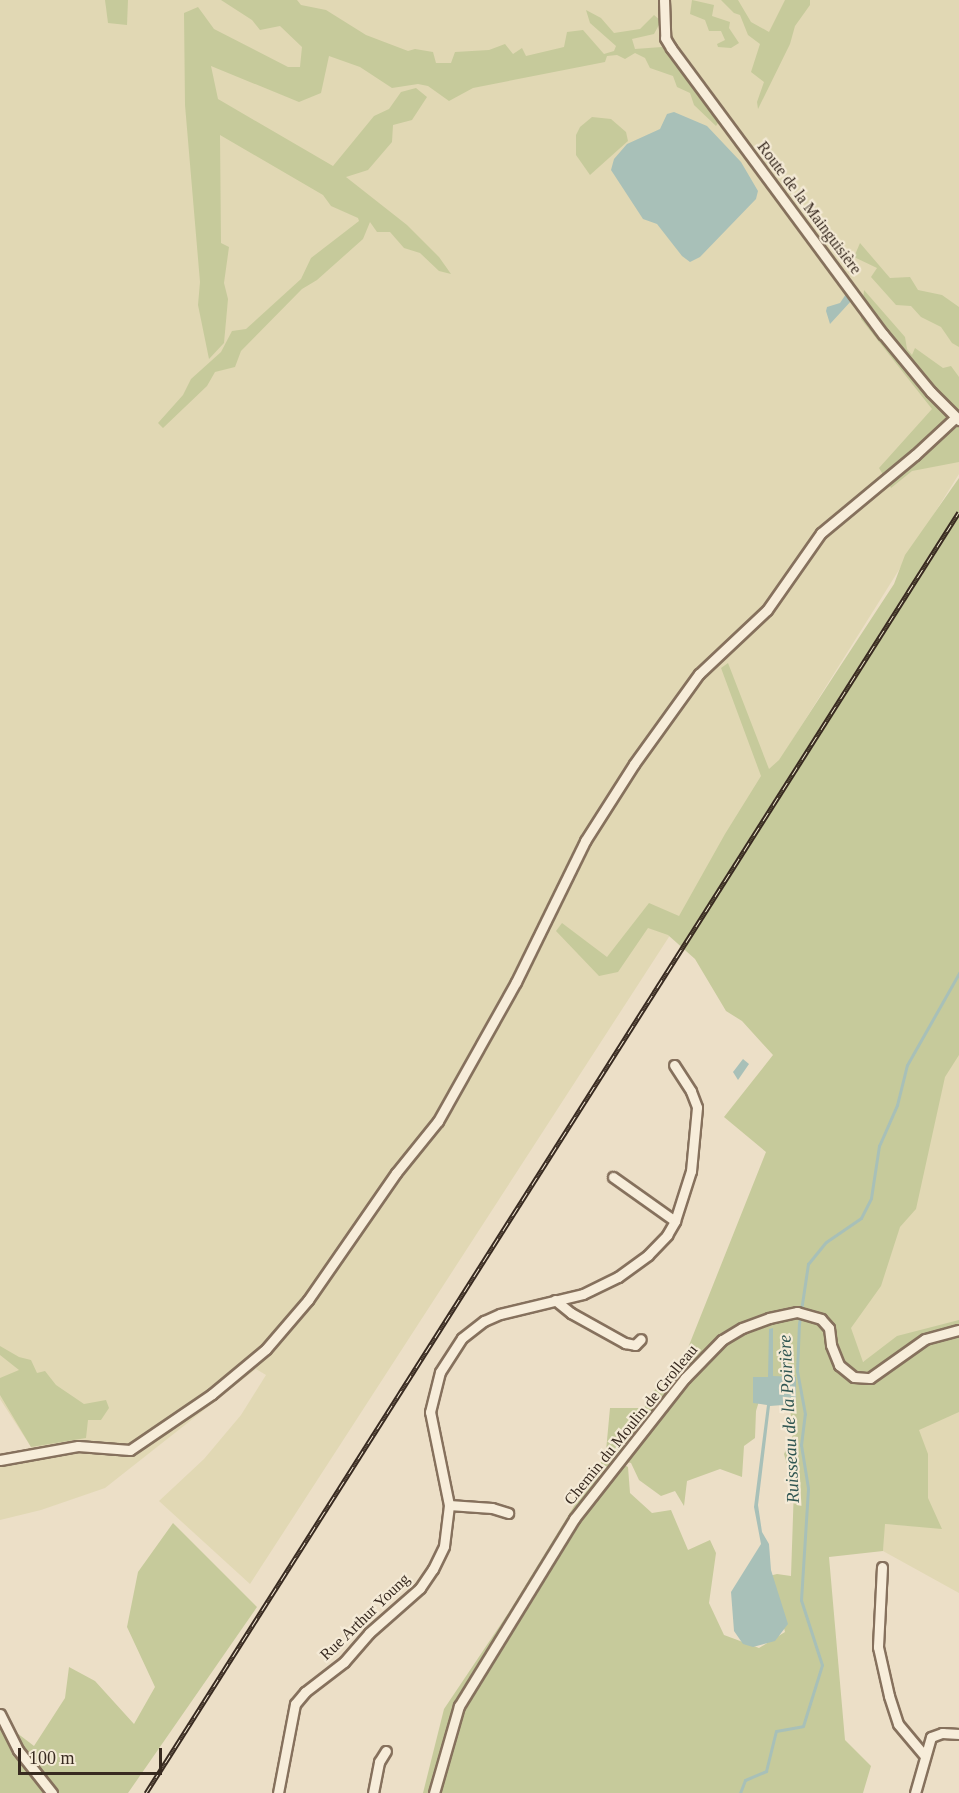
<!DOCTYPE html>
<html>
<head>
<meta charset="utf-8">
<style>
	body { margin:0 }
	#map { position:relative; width:959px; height:1793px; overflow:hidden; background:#ecdfc7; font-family:"Times New Roman",serif }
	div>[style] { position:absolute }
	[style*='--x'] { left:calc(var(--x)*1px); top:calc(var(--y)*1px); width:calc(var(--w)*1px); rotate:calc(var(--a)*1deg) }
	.farmland>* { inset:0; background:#e1d8b4 }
	.green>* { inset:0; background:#c6ca9b }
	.water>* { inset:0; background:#a8c0b8 }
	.stream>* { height:3px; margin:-1.5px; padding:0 1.5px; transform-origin:1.5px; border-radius:1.5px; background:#a8c0b8 }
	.roads { filter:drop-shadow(2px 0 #86715d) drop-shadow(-2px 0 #86715d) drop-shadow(0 2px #86715d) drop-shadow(0 -2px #86715d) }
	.minor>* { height:9px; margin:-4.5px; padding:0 4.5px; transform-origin:4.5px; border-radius:4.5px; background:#f7edda }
	.rail>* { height:5px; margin-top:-2.5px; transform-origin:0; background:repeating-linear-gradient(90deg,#f4ead6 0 9px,#382a20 0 18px); box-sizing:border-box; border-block:2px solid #382a20 }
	span { translate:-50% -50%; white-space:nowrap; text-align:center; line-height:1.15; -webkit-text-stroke:4.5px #f4ead6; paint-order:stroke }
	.street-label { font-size:16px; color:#382a20 }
	.water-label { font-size:18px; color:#305652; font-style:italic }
	.scale { position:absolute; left:18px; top:1748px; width:144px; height:27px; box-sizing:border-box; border:3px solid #382a20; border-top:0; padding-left:8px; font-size:18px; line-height:21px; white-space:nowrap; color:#382a20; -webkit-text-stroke:4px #f4ead6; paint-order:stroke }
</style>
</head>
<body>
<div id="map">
	<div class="farmland">
		<div style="clip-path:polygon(0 0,959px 0,959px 474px,676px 926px,250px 1584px,159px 1501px,204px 1459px,241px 1415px,266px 1375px,256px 1369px,105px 1488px,41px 1510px,0 1520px,0 1466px,34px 1458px,31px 1447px,0 1399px)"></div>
		<div style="clip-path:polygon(959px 1045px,959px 1322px,862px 1362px,842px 1334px,935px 1085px)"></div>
		<div style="clip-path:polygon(959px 1404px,959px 1593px,883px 1551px,884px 1524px,927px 1527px,909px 1428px)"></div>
	</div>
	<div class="green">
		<div style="clip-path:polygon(105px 0,128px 0,127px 25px,108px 23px)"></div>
		<div style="clip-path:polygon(221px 0,297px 0,301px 5px,326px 10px,366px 35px,408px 51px,415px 49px,433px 52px,436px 63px,451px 63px,455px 52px,489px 50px,505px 44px,513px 54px,522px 48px,526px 56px,564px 47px,567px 32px,583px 30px,604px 54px,614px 51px,616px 46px,590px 23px,586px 10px,601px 18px,614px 33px,640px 29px,654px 15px,661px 21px,654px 34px,632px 39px,635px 49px,662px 47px,720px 120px,716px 126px,694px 105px,690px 93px,677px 87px,673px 76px,650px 68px,645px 58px,635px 53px,625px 59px,617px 55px,607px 56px,605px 62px,473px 88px,449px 101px,428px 86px,418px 84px,392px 88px,360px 67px,329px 56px,321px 93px,299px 102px,211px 66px,218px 99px,333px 166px,374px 116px,389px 109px,401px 92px,416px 88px,427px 97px,412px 120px,393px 125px,392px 142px,368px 170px,346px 177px,407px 225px,439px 257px,451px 274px,439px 271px,420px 253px,404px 248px,390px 232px,377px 232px,370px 222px,363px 239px,317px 280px,302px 289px,241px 351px,235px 367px,215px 372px,207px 386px,163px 428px,158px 423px,183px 395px,191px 379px,221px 352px,232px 331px,246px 329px,301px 279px,311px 258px,359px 221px,358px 218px,331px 206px,323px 195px,220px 135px,221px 243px,229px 247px,224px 283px,228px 299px,224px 343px,209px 359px,198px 305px,200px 282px,185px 105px,184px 13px,198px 7px,214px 29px,288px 67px,300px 67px,302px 47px,280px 26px,260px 30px,252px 20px)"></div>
		<div style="clip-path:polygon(692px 0,714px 5px,712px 16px,730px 22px,729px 28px,739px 43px,731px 48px,718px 47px,717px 44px,725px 40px,721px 31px,709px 31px,705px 20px,690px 14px)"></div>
		<div style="clip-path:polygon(721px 0,738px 0,751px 22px,769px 32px,785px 0,810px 0,810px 5px,795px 26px,790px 44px,758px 109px,757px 102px,764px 82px,751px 72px,760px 44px,748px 35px,740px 15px,734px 13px)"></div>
		<div style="clip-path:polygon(592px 117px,611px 119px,626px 132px,628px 141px,590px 175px,576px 155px,576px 135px,580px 127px)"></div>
		<div style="clip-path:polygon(860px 243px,890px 278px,910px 277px,918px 290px,942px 295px,959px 307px,959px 347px,952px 343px,941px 327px,921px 317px,911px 306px,896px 305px,871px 277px,877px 268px,854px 257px)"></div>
		<div style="clip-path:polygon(864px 290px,905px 337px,907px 349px,912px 355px,915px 348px,943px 368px,951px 366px,959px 377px,959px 462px,912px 471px,891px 488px,879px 468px,932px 409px,861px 319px)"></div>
		<div style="clip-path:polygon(959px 478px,959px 1055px,945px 1077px,916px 1209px,900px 1227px,881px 1286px,851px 1328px,863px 1362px,897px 1336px,959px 1320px,959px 1412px,919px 1430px,928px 1454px,928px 1498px,942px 1529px,885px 1524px,883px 1551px,829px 1557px,845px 1740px,871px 1766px,863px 1793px,423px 1793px,444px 1709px,509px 1612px,606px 1454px,628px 1467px,630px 1493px,652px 1513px,671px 1510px,688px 1550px,710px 1540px,716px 1553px,709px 1603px,724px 1635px,759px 1648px,785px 1632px,775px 1593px,765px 1577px,777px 1574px,791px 1576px,794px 1487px,784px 1454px,793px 1435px,790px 1408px,775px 1385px,764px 1385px,756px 1411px,755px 1438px,744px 1446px,742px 1477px,720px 1469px,687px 1481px,684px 1506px,675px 1491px,661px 1496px,639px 1480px,631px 1463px,619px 1460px,606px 1451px,610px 1408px,644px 1408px,662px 1378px,674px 1383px,766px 1152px,724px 1117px,773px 1055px,742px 1021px,726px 1011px,695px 959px,668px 935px,648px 928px,618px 972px,599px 976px,556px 931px,562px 923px,607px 957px,649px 903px,679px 916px,725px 834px,761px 776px,721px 668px,728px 663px,769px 769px,779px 760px,839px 668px,894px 584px,905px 555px)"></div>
		<div style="clip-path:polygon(0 1346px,19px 1357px,31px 1360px,37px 1373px,45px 1371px,56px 1385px,84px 1404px,106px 1400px,109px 1408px,101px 1420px,88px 1420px,86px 1438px,31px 1447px,0 1395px,0 1378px,19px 1370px,0 1355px)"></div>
		<div style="clip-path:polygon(173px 1523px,257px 1607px,128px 1793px,0 1793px,0 1720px,34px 1746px,65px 1698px,69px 1667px,95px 1681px,134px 1724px,155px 1687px,127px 1627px,138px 1572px)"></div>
	</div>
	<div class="water">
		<div style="clip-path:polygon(674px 112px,707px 126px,741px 162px,758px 191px,756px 199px,700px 257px,690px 262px,682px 256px,657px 224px,643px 219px,611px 170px,614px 159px,627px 144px,660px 129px,667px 114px)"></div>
		<div style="clip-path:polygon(850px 288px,852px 300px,830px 324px,826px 311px,827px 307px,840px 303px)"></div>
		<div style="clip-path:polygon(743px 1059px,749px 1064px,738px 1080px,733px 1072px)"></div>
		<div style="clip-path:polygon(773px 1328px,773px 1376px,796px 1377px,796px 1404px,770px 1406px,758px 1505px,762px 1532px,769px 1544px,771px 1570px,788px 1624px,775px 1641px,753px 1647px,743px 1644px,734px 1631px,731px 1592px,761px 1544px,754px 1507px,767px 1405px,753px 1403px,753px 1377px,768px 1377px,769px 1329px)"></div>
	</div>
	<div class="stream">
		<div style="--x:740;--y:1793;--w:14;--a:-69"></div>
		<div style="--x:745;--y:1780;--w:23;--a:-23"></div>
		<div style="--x:766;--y:1771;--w:41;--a:-76"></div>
		<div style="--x:776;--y:1731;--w:27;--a:-10"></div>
		<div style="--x:803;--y:1726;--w:64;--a:-72.7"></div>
		<div style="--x:822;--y:1665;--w:68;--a:-107.9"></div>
		<div style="--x:801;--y:1600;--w:112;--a:-86.4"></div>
		<div style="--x:808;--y:1488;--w:44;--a:-99.2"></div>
		<div style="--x:801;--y:1445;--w:31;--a:-83"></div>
		<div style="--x:805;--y:1414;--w:44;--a:-100.5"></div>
		<div style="--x:797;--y:1371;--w:47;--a:-87.6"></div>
		<div style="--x:799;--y:1324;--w:61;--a:-81.5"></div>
		<div style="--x:808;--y:1264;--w:28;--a:-51"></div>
		<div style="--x:826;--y:1242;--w:42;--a:-34.4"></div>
		<div style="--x:861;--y:1218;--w:22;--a:-63"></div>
		<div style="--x:871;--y:1198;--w:53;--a:-81.3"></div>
		<div style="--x:879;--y:1146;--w:45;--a:-66.3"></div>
		<div style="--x:897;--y:1105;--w:41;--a:-76"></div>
		<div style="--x:907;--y:1065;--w:106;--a:-60.5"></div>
	</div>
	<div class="roads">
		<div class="minor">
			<div style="--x:664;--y:0;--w:38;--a:88"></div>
			<div style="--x:665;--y:38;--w:12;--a:59"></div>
			<div style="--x:671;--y:48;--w:356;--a:53.5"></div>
			<div style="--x:883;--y:334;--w:75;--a:50.4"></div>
			<div style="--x:931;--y:392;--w:40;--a:45"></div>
			<div style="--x:613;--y:1177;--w:76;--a:35.4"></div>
			<div style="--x:555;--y:1300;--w:21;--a:39"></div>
			<div style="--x:571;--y:1313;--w:62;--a:29.1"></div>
			<div style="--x:625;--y:1343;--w:10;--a:11"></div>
			<div style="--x:635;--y:1345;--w:8;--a:-45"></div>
			<div style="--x:0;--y:1460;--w:79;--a:-10.2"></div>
			<div style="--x:78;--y:1446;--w:52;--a:4.4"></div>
			<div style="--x:130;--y:1450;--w:99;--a:-34.3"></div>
			<div style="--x:212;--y:1394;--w:70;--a:-39.8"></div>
			<div style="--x:266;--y:1349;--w:65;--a:-49.4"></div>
			<div style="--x:308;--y:1300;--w:155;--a:-55.3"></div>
			<div style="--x:396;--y:1173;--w:67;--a:-51.1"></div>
			<div style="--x:438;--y:1121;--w:159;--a:-60.7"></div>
			<div style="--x:516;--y:982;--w:157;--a:-63.9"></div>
			<div style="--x:585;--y:841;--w:91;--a:-57.5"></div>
			<div style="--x:634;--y:764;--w:111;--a:-54.2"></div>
			<div style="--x:699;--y:674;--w:93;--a:-43.3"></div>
			<div style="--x:767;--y:610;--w:94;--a:-55"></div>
			<div style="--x:821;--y:533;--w:122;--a:-39.7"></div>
			<div style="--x:915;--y:455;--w:54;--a:-42.8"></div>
			<div style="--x:449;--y:1505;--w:43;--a:4"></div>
			<div style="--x:492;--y:1508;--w:17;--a:17"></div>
			<div style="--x:882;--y:1567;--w:80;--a:92.9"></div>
			<div style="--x:878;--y:1647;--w:50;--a:77.3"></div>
			<div style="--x:889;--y:1696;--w:29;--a:72"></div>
			<div style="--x:898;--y:1724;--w:40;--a:50"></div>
			<div style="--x:0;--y:1714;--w:40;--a:63.4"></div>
			<div style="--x:18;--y:1750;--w:55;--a:51.7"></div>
			<div style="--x:278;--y:1793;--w:91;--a:-79.2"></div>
			<div style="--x:295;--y:1704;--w:16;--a:-50"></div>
			<div style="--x:305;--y:1692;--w:49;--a:-37.6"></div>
			<div style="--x:344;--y:1662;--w:38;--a:-49"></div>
			<div style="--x:369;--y:1633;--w:68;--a:-41.4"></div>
			<div style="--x:420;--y:1588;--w:23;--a:-56"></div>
			<div style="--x:433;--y:1569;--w:25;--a:-64"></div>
			<div style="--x:444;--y:1546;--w:41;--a:-83"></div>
			<div style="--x:449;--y:1505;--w:95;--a:-101.5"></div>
			<div style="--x:430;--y:1412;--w:41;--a:-76"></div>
			<div style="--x:440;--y:1372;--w:40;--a:-57.1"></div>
			<div style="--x:462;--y:1338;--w:28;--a:-38"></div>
			<div style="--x:484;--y:1321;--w:17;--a:-24"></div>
			<div style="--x:500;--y:1314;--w:85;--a:-13.5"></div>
			<div style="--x:583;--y:1294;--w:39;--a:-26"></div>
			<div style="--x:618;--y:1277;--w:37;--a:-36"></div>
			<div style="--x:648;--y:1255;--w:28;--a:-46"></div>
			<div style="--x:667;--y:1235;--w:16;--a:-60"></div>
			<div style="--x:675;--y:1221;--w:52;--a:-72.3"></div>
			<div style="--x:691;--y:1171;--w:64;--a:-84.6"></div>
			<div style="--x:697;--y:1107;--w:17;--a:-111"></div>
			<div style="--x:691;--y:1091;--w:31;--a:-123"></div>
			<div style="--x:373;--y:1793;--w:32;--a:-79"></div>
			<div style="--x:379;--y:1762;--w:13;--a:-58"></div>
			<div style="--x:434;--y:1793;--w:91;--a:-74"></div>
			<div style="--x:459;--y:1706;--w:220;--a:-58.4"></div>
			<div style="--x:574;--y:1519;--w:179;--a:-51.8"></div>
			<div style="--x:685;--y:1378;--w:53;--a:-45.8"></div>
			<div style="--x:722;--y:1340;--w:23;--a:-31"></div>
			<div style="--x:742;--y:1328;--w:29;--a:-20"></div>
			<div style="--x:769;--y:1318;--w:29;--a:-12"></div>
			<div style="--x:797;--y:1312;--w:25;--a:16"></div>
			<div style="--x:821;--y:1319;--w:12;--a:48"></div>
			<div style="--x:829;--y:1328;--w:17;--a:83"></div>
			<div style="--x:831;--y:1345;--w:22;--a:68"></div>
			<div style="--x:839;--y:1365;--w:19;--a:39"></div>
			<div style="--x:854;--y:1377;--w:16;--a:4"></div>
			<div style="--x:870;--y:1378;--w:67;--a:-35.3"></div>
			<div style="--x:925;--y:1339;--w:35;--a:-15"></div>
			<div style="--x:915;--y:1793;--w:58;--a:-74.1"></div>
			<div style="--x:931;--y:1737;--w:12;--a:-20"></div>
			<div style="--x:942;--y:1733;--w:17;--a:3"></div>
		</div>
	</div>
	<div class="rail">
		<div style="--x:146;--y:1793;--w:1517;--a:-57.6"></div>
	</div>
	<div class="street-label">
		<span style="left:809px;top:208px;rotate:53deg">Route de la Mainguisière</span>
		<span style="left:631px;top:1425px;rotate:-51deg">Chemin du Moulin de Grolleau</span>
		<span style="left:365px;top:1617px;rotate:-44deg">Rue Arthur Young</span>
	</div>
	<div class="water-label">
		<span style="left:789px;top:1419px;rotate:-93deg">Ruisseau de la Poirière</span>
	</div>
	<div class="scale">100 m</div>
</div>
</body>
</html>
